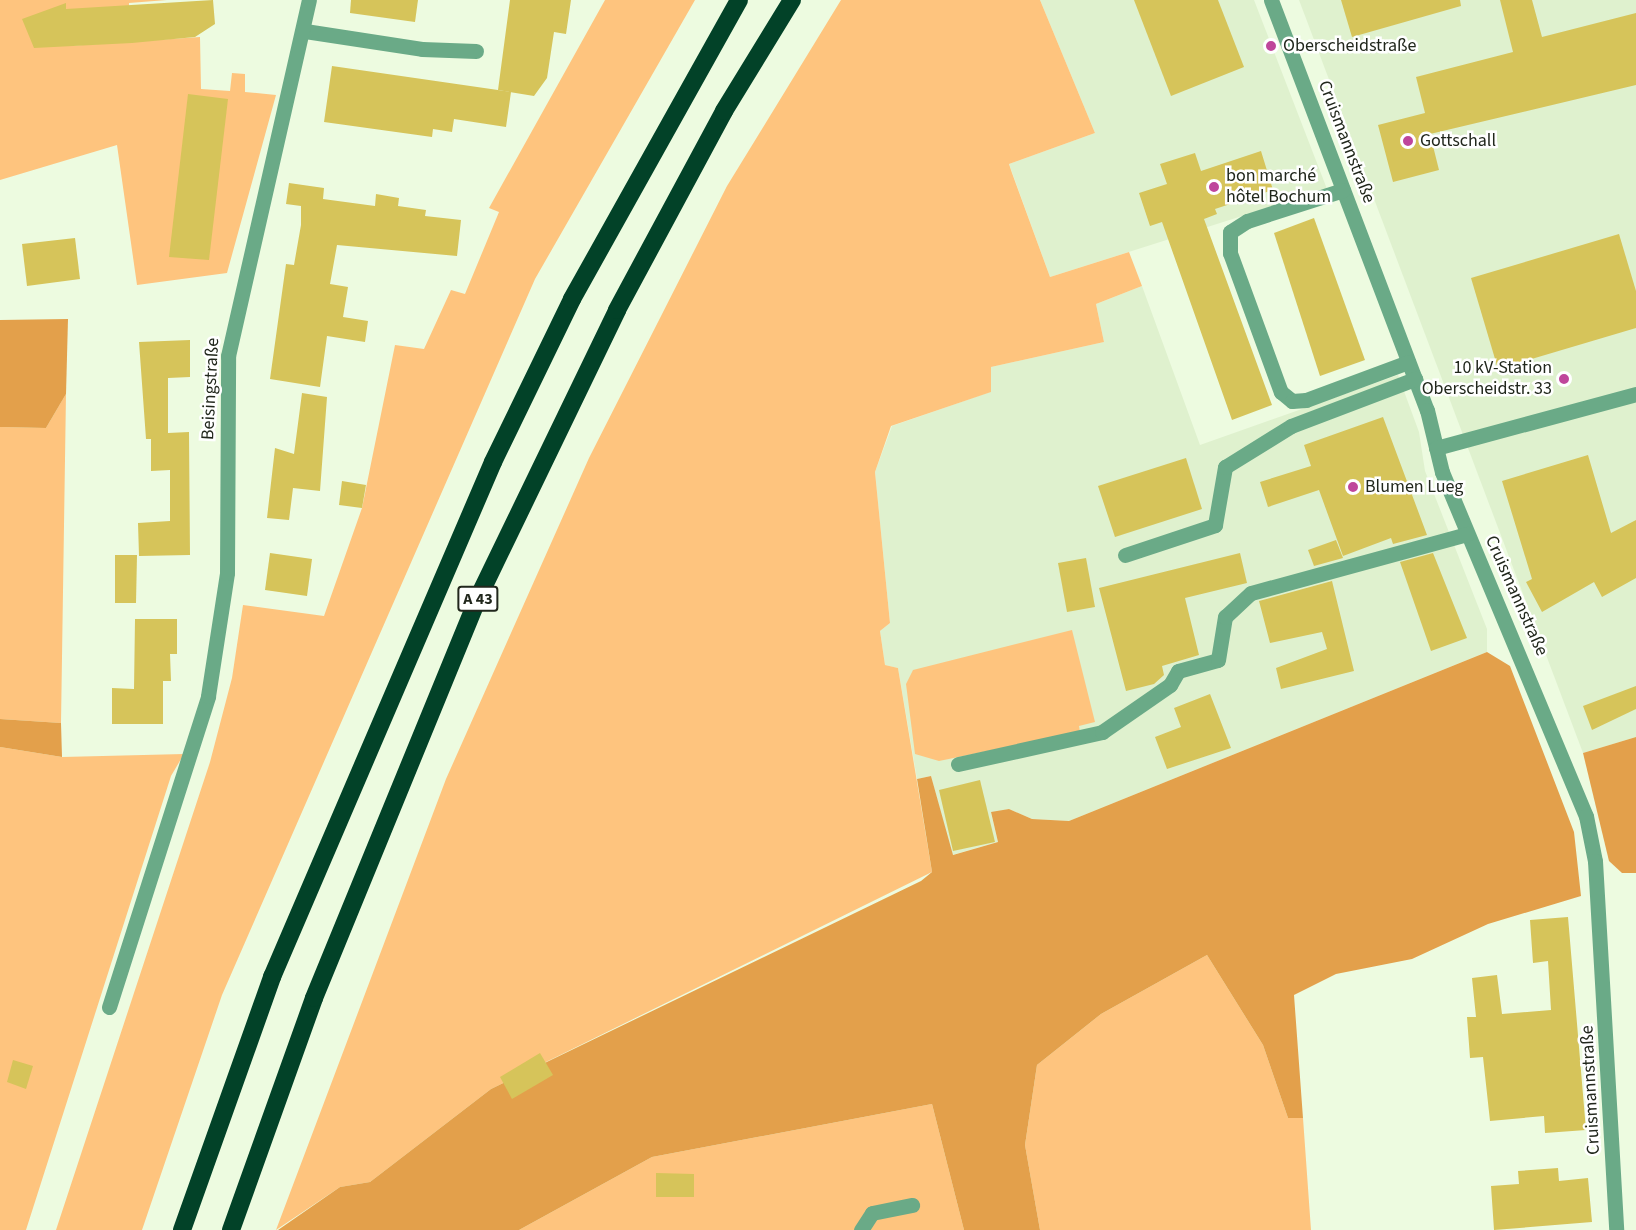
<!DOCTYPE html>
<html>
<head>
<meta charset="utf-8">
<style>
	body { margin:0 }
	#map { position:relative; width:1636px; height:1230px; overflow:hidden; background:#edfbe0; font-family:"Source Sans 3",sans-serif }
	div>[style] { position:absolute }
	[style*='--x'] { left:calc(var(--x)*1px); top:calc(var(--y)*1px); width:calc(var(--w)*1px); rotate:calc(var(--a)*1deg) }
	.built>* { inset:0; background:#dff1ce }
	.green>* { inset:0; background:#fec47e }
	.forest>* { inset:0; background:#e3a04b }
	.building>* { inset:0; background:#d6c45a }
	.minor>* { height:15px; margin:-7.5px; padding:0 7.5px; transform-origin:7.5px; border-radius:7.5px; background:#6aaa87 }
	.highway>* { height:18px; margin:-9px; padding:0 9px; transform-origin:9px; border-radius:9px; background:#024228 }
	.dots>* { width:16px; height:16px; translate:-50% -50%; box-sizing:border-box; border:3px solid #fff; border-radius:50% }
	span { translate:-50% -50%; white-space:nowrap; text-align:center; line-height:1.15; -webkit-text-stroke:5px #fff; paint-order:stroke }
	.shield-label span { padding:2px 4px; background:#fff; border:2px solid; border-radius:4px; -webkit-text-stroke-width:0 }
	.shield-label { font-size:16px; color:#21271c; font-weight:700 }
	.poi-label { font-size:18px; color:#21271c }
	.left { translate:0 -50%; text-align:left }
	.right { translate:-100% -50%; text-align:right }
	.street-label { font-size:18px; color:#21271c }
</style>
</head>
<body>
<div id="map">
	<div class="built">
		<div style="clip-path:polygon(1040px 0,1254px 0,1327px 189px,1050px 277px,1009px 164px,1095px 133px)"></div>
		<div style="clip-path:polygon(1299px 0,1636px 0,1636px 737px,1583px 753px)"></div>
		<div style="clip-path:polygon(1142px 286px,1200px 445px,1398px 375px,1419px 432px,1425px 471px,1487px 629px,1487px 652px,1069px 821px,1032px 819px,1009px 809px,991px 813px,998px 842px,952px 855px,931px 776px,917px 779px,898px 668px,885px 665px,880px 631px,890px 623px,875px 472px,892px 426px,990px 392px,991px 367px,1104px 342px,1096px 304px)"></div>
	</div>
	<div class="green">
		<div style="clip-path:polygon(0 0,167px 0,129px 3px,129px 8px,68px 46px,200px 37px,201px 89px,230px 91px,232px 73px,245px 74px,245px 92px,276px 95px,227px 273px,137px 285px,117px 145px,0 180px)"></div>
		<div style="clip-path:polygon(605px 0,695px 0,535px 279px,222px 995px,142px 1230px,56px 1230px,210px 762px,232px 678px,243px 605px,324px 616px,362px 508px,395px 345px,424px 349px,451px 290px,465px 294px,499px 212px,489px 208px)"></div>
		<div style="clip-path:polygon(841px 0,1040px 0,1095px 133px,1009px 164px,1012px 173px,1050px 277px,1129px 252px,1142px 286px,1096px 304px,1104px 342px,991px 367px,991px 392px,891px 426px,875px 472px,890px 623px,880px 631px,885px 665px,898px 668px,932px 872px,491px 1089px,370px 1182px,340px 1187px,276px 1230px,446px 779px,589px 458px,727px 186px)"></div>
		<div style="clip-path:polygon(66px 394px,61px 723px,0 719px,0 427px,46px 428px)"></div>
		<div style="clip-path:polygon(1072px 630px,1095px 722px,1079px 726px,1080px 732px,939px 761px,915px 754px,906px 684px,913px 670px)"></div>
		<div style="clip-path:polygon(0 747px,62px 757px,184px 754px,171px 776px,26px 1230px,0 1230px)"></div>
		<div style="clip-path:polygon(1207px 955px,1263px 1045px,1288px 1118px,1303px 1118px,1311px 1230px,1040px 1230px,1025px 1145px,1037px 1065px,1101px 1014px)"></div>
		<div style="clip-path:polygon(932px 1104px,964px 1230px,519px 1230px,652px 1157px)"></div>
	</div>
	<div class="forest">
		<div style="clip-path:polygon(68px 319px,66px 394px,46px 428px,0 427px,0 320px)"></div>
		<div style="clip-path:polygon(1487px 652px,1510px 666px,1574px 832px,1581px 896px,1488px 924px,1412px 959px,1336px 974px,1294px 995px,1303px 1118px,1288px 1118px,1263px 1045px,1207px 955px,1101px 1014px,1037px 1065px,1025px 1145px,1040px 1230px,964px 1230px,932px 1104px,652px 1157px,519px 1230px,278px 1230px,340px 1187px,370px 1182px,491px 1089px,921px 881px,932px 872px,917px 779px,931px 776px,953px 855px,998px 842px,991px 812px,1009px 809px,1032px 819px,1069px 821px)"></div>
		<div style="clip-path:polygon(0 719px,61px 723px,62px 757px,0 747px)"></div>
		<div style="clip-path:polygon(1636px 737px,1636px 873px,1622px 873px,1609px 861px,1583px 753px)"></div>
	</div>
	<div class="building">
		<div style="clip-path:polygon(213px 0,215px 24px,195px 37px,132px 43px,34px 48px,22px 19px,66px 3px,66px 9px)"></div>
		<div style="clip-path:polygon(351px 0,418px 0,415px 22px,350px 13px)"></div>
		<div style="clip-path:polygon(510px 0,571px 0,566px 34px,554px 32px,547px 78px,534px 96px,498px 90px)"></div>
		<div style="clip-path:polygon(1134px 0,1218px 0,1244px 67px,1171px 96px)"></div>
		<div style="clip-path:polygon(1341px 0,1460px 0,1461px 6px,1352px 37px)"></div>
		<div style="clip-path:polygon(1500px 0,1532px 0,1542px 37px,1636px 13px,1636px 85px,1430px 134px,1439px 170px,1393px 182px,1378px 125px,1425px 113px,1416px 77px,1513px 52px)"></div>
		<div style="clip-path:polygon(332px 66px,511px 92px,506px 127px,454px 119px,452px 132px,433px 129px,432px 137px,324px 122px)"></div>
		<div style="clip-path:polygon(188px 94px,228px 99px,209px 260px,169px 257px)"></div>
		<div style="clip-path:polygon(1261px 151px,1273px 190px,1215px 209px,1217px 214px,1204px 219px,1272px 405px,1232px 420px,1162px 222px,1150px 226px,1139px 193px,1167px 184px,1160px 164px,1195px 153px,1201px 171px)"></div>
		<div style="clip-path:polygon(289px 183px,324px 188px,323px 199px,375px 206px,376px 194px,399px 198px,398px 206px,426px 210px,425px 216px,461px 220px,457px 256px,337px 245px,330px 284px,348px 287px,343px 317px,368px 321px,365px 342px,327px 336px,320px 387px,270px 379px,286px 264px,294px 265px,301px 225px,301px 206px,286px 204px)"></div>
		<div style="clip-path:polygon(1314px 218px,1365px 360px,1320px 376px,1274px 233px)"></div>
		<div style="clip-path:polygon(1619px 234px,1636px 291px,1636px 328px,1498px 369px,1471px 278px)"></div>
		<div style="clip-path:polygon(75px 238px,80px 279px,27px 286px,22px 244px)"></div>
		<div style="clip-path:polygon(190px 340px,190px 377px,168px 378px,168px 433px,189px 432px,190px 555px,139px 556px,138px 523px,170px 521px,170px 470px,151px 471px,151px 439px,146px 439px,139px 342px)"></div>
		<div style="clip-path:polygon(302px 393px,327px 397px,320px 491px,293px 488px,289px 520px,267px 518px,275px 448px,294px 454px)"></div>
		<div style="clip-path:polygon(1383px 417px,1427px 535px,1393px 544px,1391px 538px,1343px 556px,1319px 490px,1268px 507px,1260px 482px,1311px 466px,1304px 445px)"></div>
		<div style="clip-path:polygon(1588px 455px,1611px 533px,1636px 520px,1636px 578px,1602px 597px,1594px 582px,1542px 612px,1526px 582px,1532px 579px,1502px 481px)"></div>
		<div style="clip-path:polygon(1186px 458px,1202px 509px,1115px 537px,1098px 486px)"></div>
		<div style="clip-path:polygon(342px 481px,366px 485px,362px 508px,339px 505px)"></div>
		<div style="clip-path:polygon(1336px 540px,1343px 558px,1314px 566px,1308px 550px)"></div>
		<div style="clip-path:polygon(270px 553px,312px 559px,307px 596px,265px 590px)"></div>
		<div style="clip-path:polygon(1240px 553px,1247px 583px,1185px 598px,1199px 655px,1162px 666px,1164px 675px,1154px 684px,1126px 691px,1099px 588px)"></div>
		<div style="clip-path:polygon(1433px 553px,1467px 638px,1431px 651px,1400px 562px)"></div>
		<div style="clip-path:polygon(115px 555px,137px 555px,136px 603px,115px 603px)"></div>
		<div style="clip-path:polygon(1086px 558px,1095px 607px,1067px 612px,1058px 563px)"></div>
		<div style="clip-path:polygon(1332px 581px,1354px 671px,1281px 689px,1276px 668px,1327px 649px,1322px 632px,1270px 643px,1259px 601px)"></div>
		<div style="clip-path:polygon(135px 619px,177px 619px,177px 654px,170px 654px,171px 681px,163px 681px,163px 724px,112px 724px,112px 688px,134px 689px)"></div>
		<div style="clip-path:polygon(1636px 686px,1636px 709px,1592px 730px,1583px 706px)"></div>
		<div style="clip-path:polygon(1210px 694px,1231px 748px,1167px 769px,1155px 737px,1181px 727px,1174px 708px)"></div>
		<div style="clip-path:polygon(980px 780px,995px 842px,953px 851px,939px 790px)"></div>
		<div style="clip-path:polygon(1568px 917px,1586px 1130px,1545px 1133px,1544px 1116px,1490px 1121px,1483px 1057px,1470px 1058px,1467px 1017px,1476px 1017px,1472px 978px,1497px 975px,1502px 1014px,1551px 1010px,1548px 961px,1533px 963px,1530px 920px)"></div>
		<div style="clip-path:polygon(540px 1053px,553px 1075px,512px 1099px,500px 1077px)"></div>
		<div style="clip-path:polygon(13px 1060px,33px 1066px,26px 1089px,7px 1082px)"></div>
		<div style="clip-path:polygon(1558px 1168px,1559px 1181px,1588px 1178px,1592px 1222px,1494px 1230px,1491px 1186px,1519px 1184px,1518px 1171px)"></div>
		<div style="clip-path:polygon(656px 1173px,694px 1174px,694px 1197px,656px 1197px)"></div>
	</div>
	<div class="minor">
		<div style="--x:1271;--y:0;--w:439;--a:69.2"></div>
		<div style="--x:1427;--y:410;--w:64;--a:76.4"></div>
		<div style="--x:1442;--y:472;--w:373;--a:67.3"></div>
		<div style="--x:1586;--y:816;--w:46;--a:78.7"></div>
		<div style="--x:1595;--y:861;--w:370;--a:86.7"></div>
		<div style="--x:305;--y:31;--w:118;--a:8.7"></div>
		<div style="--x:422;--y:49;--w:54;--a:2.1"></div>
		<div style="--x:1343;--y:190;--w:101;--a:162.1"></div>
		<div style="--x:1247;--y:221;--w:20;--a:147"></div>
		<div style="--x:1230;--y:232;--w:21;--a:90"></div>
		<div style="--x:1230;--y:253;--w:148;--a:69.9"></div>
		<div style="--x:1281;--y:392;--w:14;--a:39"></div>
		<div style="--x:1292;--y:401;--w:14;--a:-4"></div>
		<div style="--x:1306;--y:400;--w:109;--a:-20.4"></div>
		<div style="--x:1436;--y:448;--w:207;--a:-15.1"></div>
		<div style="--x:1125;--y:555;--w:95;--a:-18.4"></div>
		<div style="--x:1215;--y:525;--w:59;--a:-80.2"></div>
		<div style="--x:1225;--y:467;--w:78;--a:-31.8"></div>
		<div style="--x:1291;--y:426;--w:133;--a:-20.8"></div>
		<div style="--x:958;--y:764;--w:148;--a:-12.5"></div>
		<div style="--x:1102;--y:732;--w:83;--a:-34.7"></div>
		<div style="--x:1170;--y:685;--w:16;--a:-60"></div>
		<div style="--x:1178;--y:671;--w:41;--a:-15.4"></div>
		<div style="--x:1218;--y:660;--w:44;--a:-80.8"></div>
		<div style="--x:1225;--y:617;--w:35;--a:-43"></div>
		<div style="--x:1251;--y:593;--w:224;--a:-15.3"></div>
		<div style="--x:109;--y:1007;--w:326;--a:-72.3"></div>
		<div style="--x:208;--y:696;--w:124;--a:-81.2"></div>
		<div style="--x:227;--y:573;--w:217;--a:-89.7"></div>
		<div style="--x:228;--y:356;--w:365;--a:-77.2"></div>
		<div style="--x:861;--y:1230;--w:20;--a:-57"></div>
		<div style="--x:872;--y:1213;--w:41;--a:-11.3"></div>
	</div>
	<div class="highway">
		<div style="--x:182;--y:1230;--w:269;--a:-70.4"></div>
		<div style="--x:272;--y:977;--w:560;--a:-66.77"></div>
		<div style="--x:493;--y:462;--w:181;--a:-64.1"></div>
		<div style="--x:572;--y:299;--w:342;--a:-60.8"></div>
		<div style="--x:231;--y:1230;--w:246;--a:-70.3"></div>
		<div style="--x:314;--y:998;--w:437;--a:-67.7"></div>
		<div style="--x:480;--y:594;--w:315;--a:-64.2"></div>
		<div style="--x:617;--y:310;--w:226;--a:-61.7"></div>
		<div style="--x:724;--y:111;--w:130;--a:-58.5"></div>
	</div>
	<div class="dots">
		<div style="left:1271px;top:46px;background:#bf469b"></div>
		<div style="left:1408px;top:141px;background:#bf469b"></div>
		<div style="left:1214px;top:187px;background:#bf469b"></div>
		<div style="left:1564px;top:379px;background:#bf469b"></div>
		<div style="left:1353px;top:487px;background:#bf469b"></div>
	</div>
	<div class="shield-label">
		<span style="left:478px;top:599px">A 43</span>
	</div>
	<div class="poi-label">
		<span class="left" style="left:1283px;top:46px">Oberscheidstraße</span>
		<span class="left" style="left:1420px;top:141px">Gottschall</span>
		<span class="left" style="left:1226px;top:187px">bon marché<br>hôtel Bochum</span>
		<span class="right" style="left:1552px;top:379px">10 kV-Station<br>Oberscheidstr. 33</span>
		<span class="left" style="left:1365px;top:487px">Blumen Lueg</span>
	</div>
	<div class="street-label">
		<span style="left:1346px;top:142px;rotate:69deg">Cruismannstraße</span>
		<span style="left:211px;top:389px;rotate:-87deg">Beisingstraße</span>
		<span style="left:1516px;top:596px;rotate:66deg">Cruismannstraße</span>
		<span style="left:1591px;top:1090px;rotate:-93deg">Cruismannstraße</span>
	</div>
</div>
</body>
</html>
